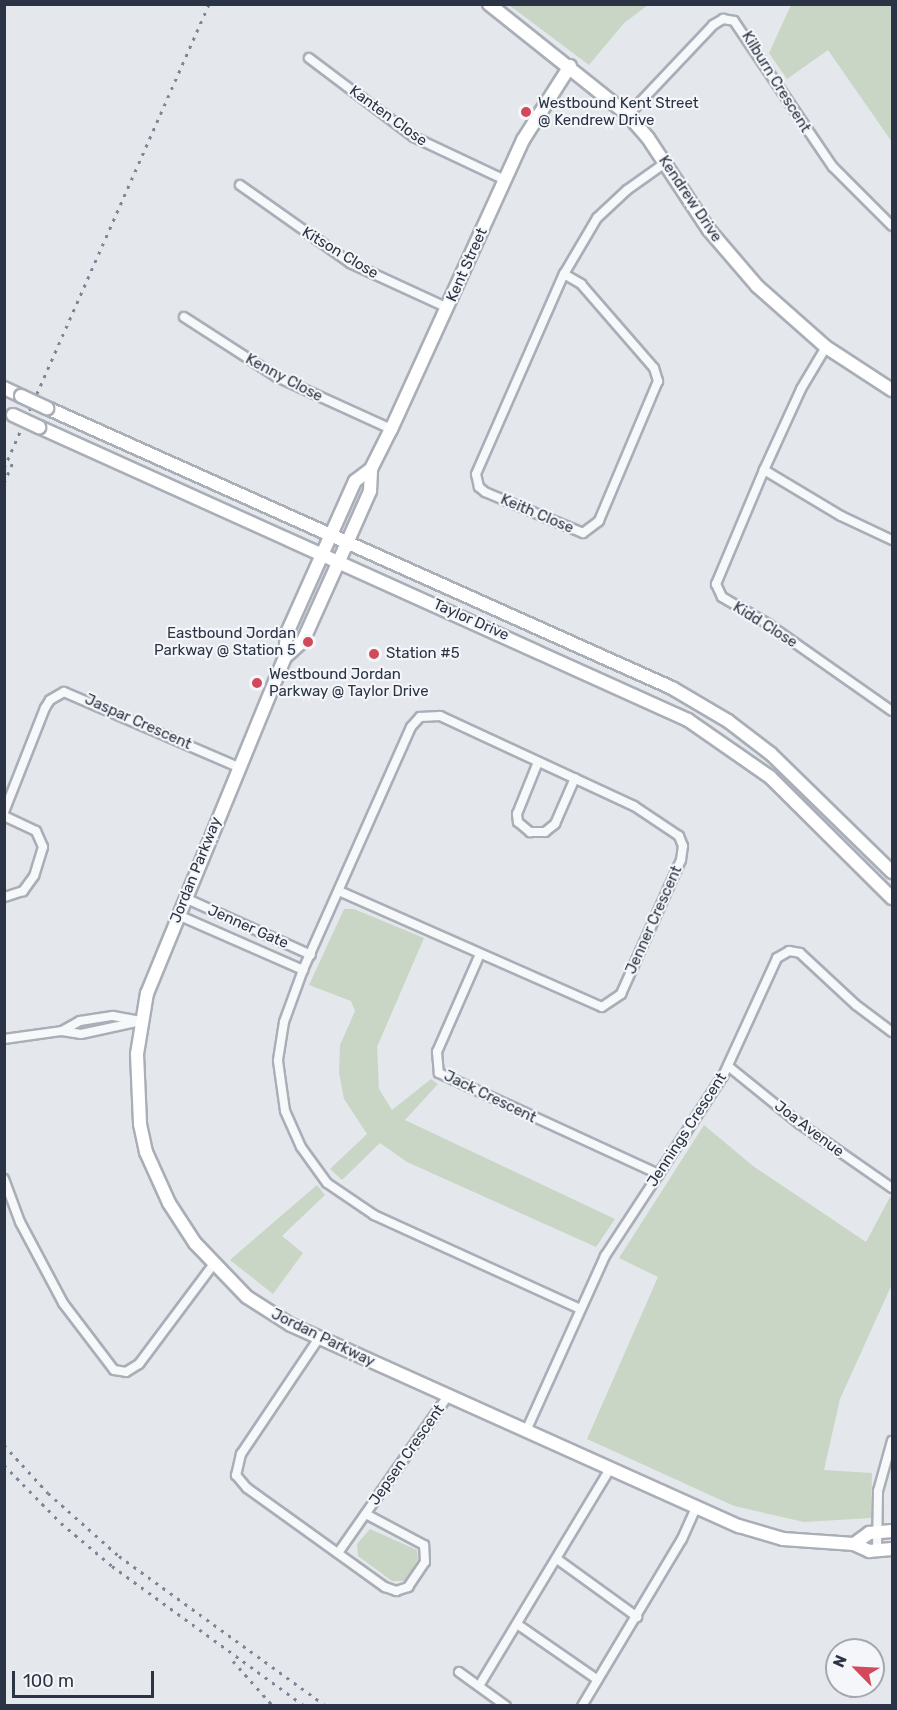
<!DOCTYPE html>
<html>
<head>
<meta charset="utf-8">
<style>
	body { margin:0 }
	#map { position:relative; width:897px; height:1710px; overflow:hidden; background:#e4e7ec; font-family:Rubik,sans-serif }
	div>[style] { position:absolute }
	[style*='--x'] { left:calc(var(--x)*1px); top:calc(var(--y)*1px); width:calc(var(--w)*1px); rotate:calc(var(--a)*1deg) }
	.green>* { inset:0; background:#c9d6c5 }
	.roads { filter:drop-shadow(2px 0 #a9aeb7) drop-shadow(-2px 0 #a9aeb7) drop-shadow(0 2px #a9aeb7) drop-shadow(0 -2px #a9aeb7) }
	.street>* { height:8px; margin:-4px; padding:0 4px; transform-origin:4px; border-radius:4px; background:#f7f8fa }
	.secondary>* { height:12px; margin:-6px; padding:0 6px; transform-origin:6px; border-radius:6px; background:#fff }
	.rail>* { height:3px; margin-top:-1.5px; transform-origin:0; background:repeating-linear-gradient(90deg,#7d8696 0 3px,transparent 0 9px) }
	.bridges { filter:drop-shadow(2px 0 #a9aeb7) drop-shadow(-2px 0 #a9aeb7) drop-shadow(0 2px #a9aeb7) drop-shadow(0 -2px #a9aeb7) }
	.secondary-bridge>* { height:12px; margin:-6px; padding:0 6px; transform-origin:6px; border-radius:6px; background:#fff }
	.dots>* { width:16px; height:16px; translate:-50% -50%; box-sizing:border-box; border:3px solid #f4f6f9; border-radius:50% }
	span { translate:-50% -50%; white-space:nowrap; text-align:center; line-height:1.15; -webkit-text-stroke:4.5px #f4f6f9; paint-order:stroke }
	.street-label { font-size:15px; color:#2b3445 }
	.poi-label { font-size:15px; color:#2b3445 }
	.left { translate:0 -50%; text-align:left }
	.right { translate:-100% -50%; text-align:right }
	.frame { position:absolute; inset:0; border:6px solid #2b3445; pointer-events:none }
	.north { position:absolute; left:825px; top:1638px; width:60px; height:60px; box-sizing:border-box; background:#f4f6f9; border:2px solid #a4a8b1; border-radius:50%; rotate:294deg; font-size:16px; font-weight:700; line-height:24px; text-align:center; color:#2b3445 }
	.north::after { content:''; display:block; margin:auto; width:21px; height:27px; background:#d1495b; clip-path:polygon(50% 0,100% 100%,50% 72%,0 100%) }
	.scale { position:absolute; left:12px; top:1671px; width:142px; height:27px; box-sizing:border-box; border:3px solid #2b3445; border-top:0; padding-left:8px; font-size:18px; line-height:21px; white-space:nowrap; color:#2b3445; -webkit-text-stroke:4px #f4f6f9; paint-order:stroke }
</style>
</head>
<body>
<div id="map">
	<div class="green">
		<div style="clip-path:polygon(509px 5px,648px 5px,624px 23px,589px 65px)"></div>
		<div style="clip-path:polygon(791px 5px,892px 5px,892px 142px,828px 50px,787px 79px,769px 53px)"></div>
		<div style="clip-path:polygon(344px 909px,354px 909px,424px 938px,377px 1047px,379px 1089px,392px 1110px,431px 1079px,438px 1084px,405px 1120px,615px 1219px,596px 1247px,407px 1162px,380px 1143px,342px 1180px,330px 1169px,367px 1134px,344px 1099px,339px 1073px,340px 1045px,355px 1011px,351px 1001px,309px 985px)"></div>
		<div style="clip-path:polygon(704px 1125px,753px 1166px,866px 1242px,890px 1197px,892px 1199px,892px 1284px,840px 1399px,824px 1470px,872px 1473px,871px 1518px,804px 1522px,734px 1506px,587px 1439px,658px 1277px,619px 1258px)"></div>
		<div style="clip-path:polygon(317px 1185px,325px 1195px,282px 1236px,303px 1253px,273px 1294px,230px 1260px)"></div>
		<div style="clip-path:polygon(370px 1529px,417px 1550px,418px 1559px,405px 1581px,392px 1581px,358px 1556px,357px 1544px)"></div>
	</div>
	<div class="roads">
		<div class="street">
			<div style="--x:309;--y:58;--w:131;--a:37"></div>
			<div style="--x:414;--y:137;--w:101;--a:25.3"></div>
			<div style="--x:628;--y:115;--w:124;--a:-46.6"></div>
			<div style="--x:713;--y:25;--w:12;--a:-31"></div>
			<div style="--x:723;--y:19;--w:11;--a:10"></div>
			<div style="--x:734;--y:21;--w:176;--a:55.9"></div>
			<div style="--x:833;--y:167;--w:83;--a:45"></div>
			<div style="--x:240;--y:185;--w:135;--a:35.3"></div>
			<div style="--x:350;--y:263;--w:108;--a:24.7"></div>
			<div style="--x:564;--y:274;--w:20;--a:30"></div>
			<div style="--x:581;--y:284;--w:111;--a:49"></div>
			<div style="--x:654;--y:368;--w:14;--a:73"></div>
			<div style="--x:658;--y:381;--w:152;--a:112.9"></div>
			<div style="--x:599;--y:521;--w:20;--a:143"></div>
			<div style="--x:583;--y:533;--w:106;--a:-157.3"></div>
			<div style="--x:485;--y:492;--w:8;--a:-140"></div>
			<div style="--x:479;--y:487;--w:13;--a:-103"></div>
			<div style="--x:476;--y:474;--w:219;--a:-66.3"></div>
			<div style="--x:564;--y:274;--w:65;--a:-59.5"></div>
			<div style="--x:597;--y:218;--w:41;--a:-43"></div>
			<div style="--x:627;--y:190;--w:47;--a:-35.4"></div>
			<div style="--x:184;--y:317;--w:111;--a:32.8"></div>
			<div style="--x:277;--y:377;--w:125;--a:24.5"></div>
			<div style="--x:764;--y:470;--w:89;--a:-65.4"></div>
			<div style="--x:801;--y:389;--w:49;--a:-59.2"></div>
			<div style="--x:892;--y:540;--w:56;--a:-154.8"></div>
			<div style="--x:841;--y:516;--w:90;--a:-149.1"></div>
			<div style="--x:764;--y:470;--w:124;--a:112.8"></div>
			<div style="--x:716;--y:584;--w:14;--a:65"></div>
			<div style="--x:722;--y:597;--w:53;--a:30.4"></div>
			<div style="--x:768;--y:624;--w:151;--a:35.1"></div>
			<div style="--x:538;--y:762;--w:56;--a:112"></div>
			<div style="--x:517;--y:814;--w:8;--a:83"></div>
			<div style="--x:518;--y:822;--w:16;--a:40"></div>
			<div style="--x:530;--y:832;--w:15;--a:0"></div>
			<div style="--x:545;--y:832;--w:13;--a:-39"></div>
			<div style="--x:555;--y:824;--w:50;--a:-66.5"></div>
			<div style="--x:4;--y:812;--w:112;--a:-68.5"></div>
			<div style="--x:45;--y:708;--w:9;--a:-58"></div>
			<div style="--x:50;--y:700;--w:16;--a:-30"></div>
			<div style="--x:64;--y:692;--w:189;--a:23.3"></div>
			<div style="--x:4;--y:816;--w:35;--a:25"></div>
			<div style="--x:36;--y:831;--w:17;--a:66"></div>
			<div style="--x:43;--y:847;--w:30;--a:107"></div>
			<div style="--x:34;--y:876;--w:19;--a:126"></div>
			<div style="--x:23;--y:891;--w:20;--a:162"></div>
			<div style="--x:339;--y:891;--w:287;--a:23.8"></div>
			<div style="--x:602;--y:1007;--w:23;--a:-34"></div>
			<div style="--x:621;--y:994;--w:147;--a:-65.9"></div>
			<div style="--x:681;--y:860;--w:14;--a:-82"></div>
			<div style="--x:683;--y:846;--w:11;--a:-112"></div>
			<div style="--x:679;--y:836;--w:54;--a:-146.3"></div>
			<div style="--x:634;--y:806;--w:214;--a:-155.1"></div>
			<div style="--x:440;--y:716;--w:20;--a:177"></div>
			<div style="--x:420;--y:717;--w:13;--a:132"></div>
			<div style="--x:411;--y:727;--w:266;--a:114"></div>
			<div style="--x:303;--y:970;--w:55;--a:110.1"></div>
			<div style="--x:284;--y:1022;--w:39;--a:99"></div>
			<div style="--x:278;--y:1061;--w:50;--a:82"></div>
			<div style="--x:285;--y:1111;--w:39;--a:66"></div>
			<div style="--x:301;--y:1147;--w:44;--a:54.2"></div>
			<div style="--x:327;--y:1183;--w:57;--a:34.2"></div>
			<div style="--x:374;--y:1215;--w:226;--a:24.5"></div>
			<div style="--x:185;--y:898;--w:138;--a:24.3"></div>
			<div style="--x:178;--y:915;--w:137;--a:23.7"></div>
			<div style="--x:480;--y:954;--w:107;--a:113.7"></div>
			<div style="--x:437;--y:1052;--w:21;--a:85"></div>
			<div style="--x:439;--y:1073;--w:242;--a:24.7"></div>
			<div style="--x:62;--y:1031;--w:21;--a:-29"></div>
			<div style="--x:80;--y:1021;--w:33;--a:-9"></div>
			<div style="--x:113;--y:1016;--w:28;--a:10"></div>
			<div style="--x:4;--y:1039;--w:59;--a:-7.9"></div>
			<div style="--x:62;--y:1031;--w:19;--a:9"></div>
			<div style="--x:81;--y:1034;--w:61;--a:-12.2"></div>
			<div style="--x:728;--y:1066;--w:92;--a:38.9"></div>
			<div style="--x:800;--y:1124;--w:112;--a:34.8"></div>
			<div style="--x:4;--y:1179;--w:46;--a:69.6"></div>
			<div style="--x:20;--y:1222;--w:92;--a:62"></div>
			<div style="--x:63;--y:1303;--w:84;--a:52.7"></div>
			<div style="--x:114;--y:1370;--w:12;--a:9"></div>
			<div style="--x:126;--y:1372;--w:15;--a:-32"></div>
			<div style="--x:139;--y:1364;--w:124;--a:-53.2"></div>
			<div style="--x:319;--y:1338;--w:140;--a:123.9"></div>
			<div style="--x:241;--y:1454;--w:22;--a:103"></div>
			<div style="--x:236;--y:1475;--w:17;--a:50"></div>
			<div style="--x:247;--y:1488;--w:170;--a:35.7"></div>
			<div style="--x:385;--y:1587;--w:12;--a:20"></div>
			<div style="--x:396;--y:1591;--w:13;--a:-18"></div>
			<div style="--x:408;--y:1587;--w:30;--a:-56"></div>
			<div style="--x:425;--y:1562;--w:17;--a:-93"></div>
			<div style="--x:424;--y:1545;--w:66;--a:-151.9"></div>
			<div style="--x:526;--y:1431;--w:192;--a:-65.7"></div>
			<div style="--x:605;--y:1256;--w:215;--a:-56.8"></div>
			<div style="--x:723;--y:1076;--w:130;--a:-65.4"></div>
			<div style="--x:777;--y:958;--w:14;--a:-30"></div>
			<div style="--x:789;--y:951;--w:11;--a:10"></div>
			<div style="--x:800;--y:953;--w:76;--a:42.9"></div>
			<div style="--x:856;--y:1005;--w:45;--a:36.9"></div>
			<div style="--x:877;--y:1550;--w:59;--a:-89"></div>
			<div style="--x:878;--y:1491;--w:52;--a:-74.4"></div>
			<div style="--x:338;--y:1553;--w:192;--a:-55"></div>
			<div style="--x:557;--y:1559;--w:99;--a:35.9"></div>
			<div style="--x:517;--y:1624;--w:98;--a:34.7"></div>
			<div style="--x:459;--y:1672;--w:58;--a:35.9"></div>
			<div style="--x:479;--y:1686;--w:253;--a:-58.9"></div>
			<div style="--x:582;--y:1706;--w:195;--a:-59.1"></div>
			<div style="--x:682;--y:1539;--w:35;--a:-66"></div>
		</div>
		<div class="secondary">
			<div style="--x:489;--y:4;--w:178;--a:38.6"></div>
			<div style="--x:628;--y:115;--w:30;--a:49"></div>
			<div style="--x:648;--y:138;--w:110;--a:56.5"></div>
			<div style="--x:709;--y:230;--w:74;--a:49.4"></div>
			<div style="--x:757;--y:286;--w:92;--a:41.5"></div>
			<div style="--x:826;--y:347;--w:79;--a:33.1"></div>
			<div style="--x:570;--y:66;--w:88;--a:122.4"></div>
			<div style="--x:523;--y:140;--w:318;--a:114.5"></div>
			<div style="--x:391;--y:429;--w:45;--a:116.6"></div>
			<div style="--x:371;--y:469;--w:20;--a:143"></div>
			<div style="--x:355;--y:481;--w:167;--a:114.1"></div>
			<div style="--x:287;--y:633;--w:24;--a:95"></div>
			<div style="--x:285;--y:657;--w:363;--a:112.3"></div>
			<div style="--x:147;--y:993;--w:62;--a:99.3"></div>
			<div style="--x:137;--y:1054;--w:70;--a:87.5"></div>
			<div style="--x:140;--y:1124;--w:29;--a:78"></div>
			<div style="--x:146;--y:1152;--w:56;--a:65.7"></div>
			<div style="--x:169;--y:1203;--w:48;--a:57"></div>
			<div style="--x:195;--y:1243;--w:75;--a:46.1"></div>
			<div style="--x:247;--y:1297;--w:52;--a:32.5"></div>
			<div style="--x:291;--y:1325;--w:491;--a:24.2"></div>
			<div style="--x:739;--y:1526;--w:46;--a:16.5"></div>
			<div style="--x:783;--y:1539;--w:71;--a:4"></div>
			<div style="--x:854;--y:1544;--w:17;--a:25"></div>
			<div style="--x:869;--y:1551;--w:23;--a:-5"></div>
			<div style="--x:4;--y:388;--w:19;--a:25"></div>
			<div style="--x:47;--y:408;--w:685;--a:24.13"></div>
			<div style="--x:672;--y:688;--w:65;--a:30.5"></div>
			<div style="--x:728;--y:721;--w:54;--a:37.5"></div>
			<div style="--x:771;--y:754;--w:169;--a:44.3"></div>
			<div style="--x:39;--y:427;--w:712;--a:24.3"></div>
			<div style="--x:688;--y:720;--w:100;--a:34.8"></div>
			<div style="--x:770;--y:777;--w:172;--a:44.8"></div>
			<div style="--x:285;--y:657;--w:24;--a:-42"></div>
			<div style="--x:303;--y:641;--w:88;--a:-65.8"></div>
			<div style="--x:339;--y:561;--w:77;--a:-66.1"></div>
			<div style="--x:370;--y:491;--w:22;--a:-87"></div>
			<div style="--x:854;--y:1544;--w:19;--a:-36"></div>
			<div style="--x:869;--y:1533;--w:23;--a:-5"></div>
		</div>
	</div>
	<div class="rail">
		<div style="--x:4;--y:468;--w:507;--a:-66.16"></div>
		<div style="--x:4;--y:483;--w:25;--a:-67"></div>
		<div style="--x:4;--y:1445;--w:65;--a:47.5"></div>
		<div style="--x:48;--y:1493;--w:95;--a:41.6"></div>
		<div style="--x:119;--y:1556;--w:256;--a:35.9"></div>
		<div style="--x:4;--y:1465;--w:81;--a:45.5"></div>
		<div style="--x:61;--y:1523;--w:67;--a:40.1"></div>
		<div style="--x:112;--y:1566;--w:238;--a:36"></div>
		<div style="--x:233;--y:1661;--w:60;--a:48.4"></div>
	</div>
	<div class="bridges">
		<div class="secondary-bridge">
			<div style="--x:21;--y:396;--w:29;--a:25"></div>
			<div style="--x:13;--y:415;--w:29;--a:25"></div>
		</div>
	</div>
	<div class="dots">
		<div style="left:526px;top:112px;background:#d1495b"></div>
		<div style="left:308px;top:642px;background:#d1495b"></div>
		<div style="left:374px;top:654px;background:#d1495b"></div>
		<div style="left:257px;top:683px;background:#d1495b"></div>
	</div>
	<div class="street-label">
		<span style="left:776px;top:82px;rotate:58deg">Kilburn Crescent</span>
		<span style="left:388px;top:116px;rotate:36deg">Kanten Close</span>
		<span style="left:690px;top:199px;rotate:56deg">Kendrew Drive</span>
		<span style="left:340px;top:253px;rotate:31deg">Kitson Close</span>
		<span style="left:467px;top:265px;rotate:-66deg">Kent Street</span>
		<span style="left:284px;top:378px;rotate:28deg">Kenny Close</span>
		<span style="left:537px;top:514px;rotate:23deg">Keith Close</span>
		<span style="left:471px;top:620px;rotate:24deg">Taylor Drive</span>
		<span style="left:765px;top:625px;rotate:32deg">Kidd Close</span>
		<span style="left:138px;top:722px;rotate:24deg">Jaspar Crescent</span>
		<span style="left:196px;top:870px;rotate:-68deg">Jordan Parkway</span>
		<span style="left:654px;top:920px;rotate:-66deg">Jenner Crescent</span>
		<span style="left:248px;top:927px;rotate:24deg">Jenner Gate</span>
		<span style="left:490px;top:1097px;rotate:26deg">Jack Crescent</span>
		<span style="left:809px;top:1129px;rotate:37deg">Joa Avenue</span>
		<span style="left:687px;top:1130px;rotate:-57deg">Jennings Crescent</span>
		<span style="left:323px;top:1338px;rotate:26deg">Jordan Parkway</span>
		<span style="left:407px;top:1455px;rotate:-55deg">Jepsen Crescent</span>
	</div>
	<div class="poi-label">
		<span class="left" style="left:538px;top:112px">Westbound Kent Street<br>@ Kendrew Drive</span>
		<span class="right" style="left:296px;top:642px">Eastbound Jordan<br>Parkway @ Station 5</span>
		<span class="left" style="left:386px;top:654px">Station #5</span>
		<span class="left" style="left:269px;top:683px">Westbound Jordan<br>Parkway @ Taylor Drive</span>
	</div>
	<div class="frame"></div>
	<div class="north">N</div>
	<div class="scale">100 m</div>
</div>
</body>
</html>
